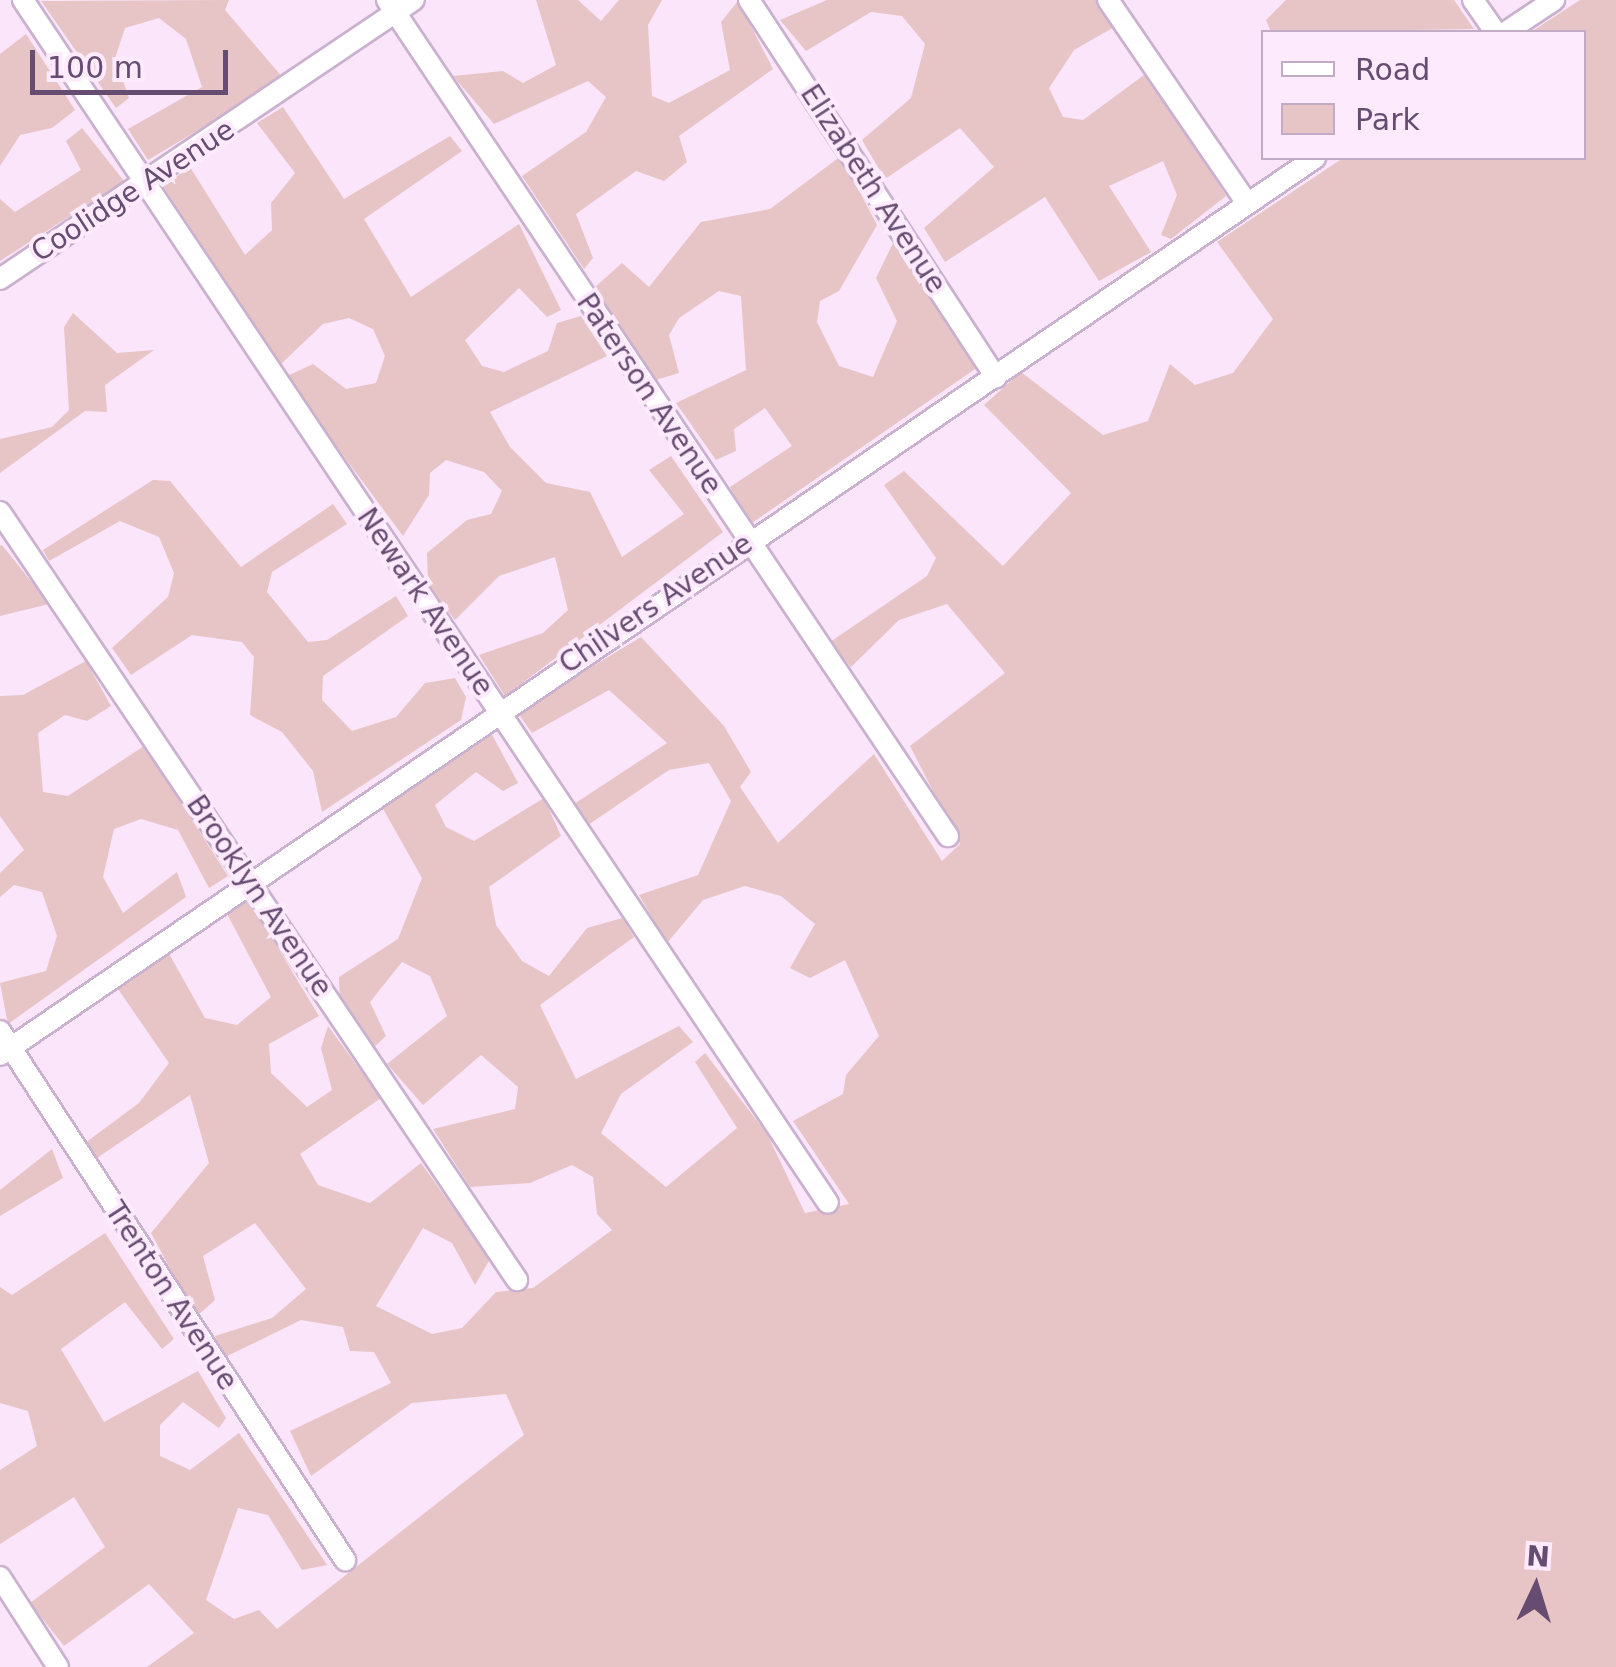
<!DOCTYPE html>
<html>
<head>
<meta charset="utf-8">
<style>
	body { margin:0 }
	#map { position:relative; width:1616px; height:1667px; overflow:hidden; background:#fae5fa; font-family:"DejaVu Sans",sans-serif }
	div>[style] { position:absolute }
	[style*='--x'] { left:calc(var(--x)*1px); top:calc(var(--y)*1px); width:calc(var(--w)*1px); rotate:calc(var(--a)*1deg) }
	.green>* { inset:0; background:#e7c5c6 }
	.roads { filter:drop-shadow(2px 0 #cab1cf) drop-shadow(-2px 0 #cab1cf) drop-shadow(0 2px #cab1cf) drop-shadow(0 -2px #cab1cf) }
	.minor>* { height:20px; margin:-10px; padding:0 10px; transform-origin:10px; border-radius:10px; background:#fff }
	span { translate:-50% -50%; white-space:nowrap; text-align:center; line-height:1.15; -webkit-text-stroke:8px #fdebfd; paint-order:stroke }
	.street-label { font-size:28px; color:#674c71 }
	.legend { position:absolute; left:1261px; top:30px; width:325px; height:130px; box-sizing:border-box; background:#fdebfd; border:2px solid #c1abc5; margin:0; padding:12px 18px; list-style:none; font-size:30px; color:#674c71 }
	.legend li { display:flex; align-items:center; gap:20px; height:50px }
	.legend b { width:50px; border:2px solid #c1abc5 }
	.north { position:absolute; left:1486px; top:1537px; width:100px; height:100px; -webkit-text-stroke:8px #fdebfd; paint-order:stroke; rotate:4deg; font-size:28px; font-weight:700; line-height:40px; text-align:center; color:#674c71 }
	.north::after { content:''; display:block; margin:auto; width:35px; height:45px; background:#674c71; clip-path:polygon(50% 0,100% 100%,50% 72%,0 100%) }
	.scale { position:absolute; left:30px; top:50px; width:198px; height:45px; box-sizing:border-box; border:5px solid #674c71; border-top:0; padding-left:12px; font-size:30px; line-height:35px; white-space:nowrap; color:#674c71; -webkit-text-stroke:8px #fdebfd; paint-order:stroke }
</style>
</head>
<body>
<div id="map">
	<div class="green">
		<div style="clip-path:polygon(229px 0,225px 10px,284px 79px,148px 160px,128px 129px,202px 87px,186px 39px,159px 18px,125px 28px,115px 58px,129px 98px,116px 108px,41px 1px)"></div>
		<div style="clip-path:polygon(536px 0,578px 0,601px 21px,619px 0,662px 0,648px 25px,652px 96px,669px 103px,730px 70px,721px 22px,738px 1px,773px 69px,679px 136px,687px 162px,664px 181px,636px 171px,576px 214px,593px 258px,584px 269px,522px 176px,586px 132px,606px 97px,588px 81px,494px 124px,453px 76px,503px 71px,523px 83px,556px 65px)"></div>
		<div style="clip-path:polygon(827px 0,1099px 0,1116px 26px,1074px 50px,1049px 88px,1063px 117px,1083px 120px,1148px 72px,1226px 196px,1171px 239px,1161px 235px,1177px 195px,1163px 161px,1109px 186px,1151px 252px,1099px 281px,1045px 197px,945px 262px,924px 228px,994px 167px,960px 128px,885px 179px,862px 140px,911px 98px,925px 44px,902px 16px,871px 12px,806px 51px,780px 20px)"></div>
		<div style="clip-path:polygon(1286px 0,1454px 0,1474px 29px,1271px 32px,1266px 20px)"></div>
		<div style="clip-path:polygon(1580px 0,1616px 0,1616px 1667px,147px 1667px,194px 1633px,149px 1584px,64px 1646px,30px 1603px,105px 1547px,74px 1497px,0 1544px,0 1470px,37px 1446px,28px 1411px,0 1403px,0 1287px,12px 1295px,105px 1233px,174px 1339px,162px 1349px,125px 1302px,61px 1349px,104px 1422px,198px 1371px,226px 1418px,219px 1428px,183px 1402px,160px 1425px,160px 1456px,190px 1470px,239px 1433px,327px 1565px,302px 1570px,268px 1515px,238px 1508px,206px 1600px,234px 1619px,259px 1610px,277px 1629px,524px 1435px,506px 1394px,412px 1403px,311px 1476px,290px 1431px,391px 1383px,374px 1352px,350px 1351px,343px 1327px,301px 1320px,223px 1358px,215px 1336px,272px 1318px,306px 1289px,255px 1223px,203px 1256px,215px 1300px,196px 1317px,151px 1233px,209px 1163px,190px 1095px,94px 1160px,85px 1143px,139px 1103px,169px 1063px,118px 989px,167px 950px,205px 1018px,237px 1025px,271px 997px,226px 912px,246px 895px,319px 1016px,269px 1044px,271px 1073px,307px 1107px,332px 1090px,321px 1048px,328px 1026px,381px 1098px,300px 1154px,318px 1185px,370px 1203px,421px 1163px,490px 1259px,475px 1285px,452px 1243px,423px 1228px,376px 1306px,432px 1334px,462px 1328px,496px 1292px,533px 1288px,612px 1230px,597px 1214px,593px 1177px,572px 1165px,530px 1183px,470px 1187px,433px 1129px,515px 1109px,518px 1087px,481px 1055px,423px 1105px,387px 1064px,447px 1016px,430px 976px,402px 962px,370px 1002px,386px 1036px,373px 1048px,340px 1007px,339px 977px,398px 939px,422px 878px,382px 807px,488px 727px,518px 783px,503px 791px,476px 772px,435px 805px,446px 827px,474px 841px,544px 798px,561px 836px,489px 887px,496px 925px,522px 961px,549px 976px,587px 928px,622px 918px,634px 937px,540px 1005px,576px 1079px,679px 1026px,693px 1042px,621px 1094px,601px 1133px,666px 1187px,737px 1128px,695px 1062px,705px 1053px,767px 1134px,805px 1213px,849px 1204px,793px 1121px,843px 1094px,846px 1075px,879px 1036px,845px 960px,810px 978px,790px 968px,815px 924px,781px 896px,745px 886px,703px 900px,667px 943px,639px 895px,698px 875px,731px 801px,709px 763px,669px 770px,588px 825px,574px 804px,667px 743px,609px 690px,532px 733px,517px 712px,641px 637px,724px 726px,751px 772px,740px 787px,778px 843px,874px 754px,942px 861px,960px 844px,910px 746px,1005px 673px,947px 604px,899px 620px,851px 667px,830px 642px,927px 576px,936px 558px,884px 485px,904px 471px,1003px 566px,1071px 493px,984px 405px,1021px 372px,1103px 435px,1148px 421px,1170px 364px,1195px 385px,1233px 373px,1273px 319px,1217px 242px,1343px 158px,1584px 158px,1584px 32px,1531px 32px)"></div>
		<div style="clip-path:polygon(26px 34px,75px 110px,52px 128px,20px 135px,0 166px,0 54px)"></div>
		<div style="clip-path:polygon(283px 107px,344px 199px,450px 136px,462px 151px,364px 219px,411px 297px,519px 224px,561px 310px,547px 317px,519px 288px,465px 340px,482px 366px,504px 372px,548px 351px,557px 323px,581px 316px,607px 356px,490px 412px,510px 447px,546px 483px,590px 492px,622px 557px,684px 514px,649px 470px,671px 456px,723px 532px,505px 696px,479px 655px,543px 633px,568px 610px,555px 557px,499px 576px,455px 620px,428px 586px,427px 553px,467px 520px,491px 514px,502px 491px,484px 472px,446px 460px,430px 473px,429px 495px,403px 536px,285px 377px,313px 364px,346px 389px,376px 383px,385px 356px,373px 329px,349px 318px,323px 324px,281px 364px,163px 186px,190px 167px,245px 255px,272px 230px,271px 203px,295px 173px,257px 123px)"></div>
		<div style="clip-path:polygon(82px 128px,124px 181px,0 261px,0 199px,15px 212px,81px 170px,66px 141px)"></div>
		<div style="clip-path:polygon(841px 156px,877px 225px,839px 291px,820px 301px,817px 322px,839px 366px,873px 377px,897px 321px,876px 278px,895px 239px,978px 367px,749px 525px,730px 487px,792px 446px,765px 408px,734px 429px,736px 451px,716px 460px,676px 403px,746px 370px,741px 296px,719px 291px,679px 318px,669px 335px,679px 373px,656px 380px,594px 288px,622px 263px,649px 287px,701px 222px,770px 209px)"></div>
		<div style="clip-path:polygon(73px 313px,117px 353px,154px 350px,105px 385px,107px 412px,85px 411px,0 473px,0 439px,52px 427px,69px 410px,64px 327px)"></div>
		<div style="clip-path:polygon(153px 480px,170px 481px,241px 567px,333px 504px,347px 524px,272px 572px,267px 592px,308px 642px,327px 640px,396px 596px,408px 616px,323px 676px,322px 700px,352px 731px,396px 717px,425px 683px,455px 678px,466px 697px,461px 720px,322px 812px,313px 771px,282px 732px,250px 715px,254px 657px,242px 642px,192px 635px,131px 675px,112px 648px,168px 597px,174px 573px,159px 537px,120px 521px,49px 561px,43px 550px)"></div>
		<div style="clip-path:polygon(0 546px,2px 545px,49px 604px,0 616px)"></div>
		<div style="clip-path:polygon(86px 661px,111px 706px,87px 721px,65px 715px,38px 733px,43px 792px,68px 796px,144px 746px,228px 876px,209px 888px,178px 830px,141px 819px,114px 829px,103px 877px,123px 913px,177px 872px,186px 897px,8px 1024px,0 983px,46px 971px,57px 936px,42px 892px,14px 885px,0 897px,0 873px,24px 850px,0 816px,0 696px,23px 695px)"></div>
		<div style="clip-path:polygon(52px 1149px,63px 1178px,0 1216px,0 1190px)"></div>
	</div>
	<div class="roads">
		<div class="minor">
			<div style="--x:23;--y:0;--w:1447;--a:56.21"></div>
			<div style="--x:387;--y:0;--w:1007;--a:56.14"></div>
			<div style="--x:749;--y:0;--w:451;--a:56.8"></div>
			<div style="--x:1108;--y:0;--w:246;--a:55.6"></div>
			<div style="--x:1473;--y:0;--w:39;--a:55"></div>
			<div style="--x:1506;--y:32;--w:58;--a:-33.7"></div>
			<div style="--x:0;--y:279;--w:499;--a:-34"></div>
			<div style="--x:0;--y:512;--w:926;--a:56.05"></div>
			<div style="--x:0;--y:1031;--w:632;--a:56.89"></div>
			<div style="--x:0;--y:1055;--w:1592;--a:-34.3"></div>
			<div style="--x:0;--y:1577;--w:107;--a:57.2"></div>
		</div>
	</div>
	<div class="street-label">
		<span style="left:873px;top:189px;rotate:57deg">Elizabeth Avenue</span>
		<span style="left:133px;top:191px;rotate:-33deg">Coolidge Avenue</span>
		<span style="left:649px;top:394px;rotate:56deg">Paterson Avenue</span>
		<span style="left:425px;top:602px;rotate:56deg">Newark Avenue</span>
		<span style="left:656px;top:604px;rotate:-34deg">Chilvers Avenue</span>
		<span style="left:259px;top:896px;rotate:56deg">Brooklyn Avenue</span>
		<span style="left:171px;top:1296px;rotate:57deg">Trenton Avenue</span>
	</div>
	<ul class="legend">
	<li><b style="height:12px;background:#fff"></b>Road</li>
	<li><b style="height:28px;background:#e7c5c6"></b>Park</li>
	</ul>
	<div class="north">N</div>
	<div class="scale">100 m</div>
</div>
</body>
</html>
